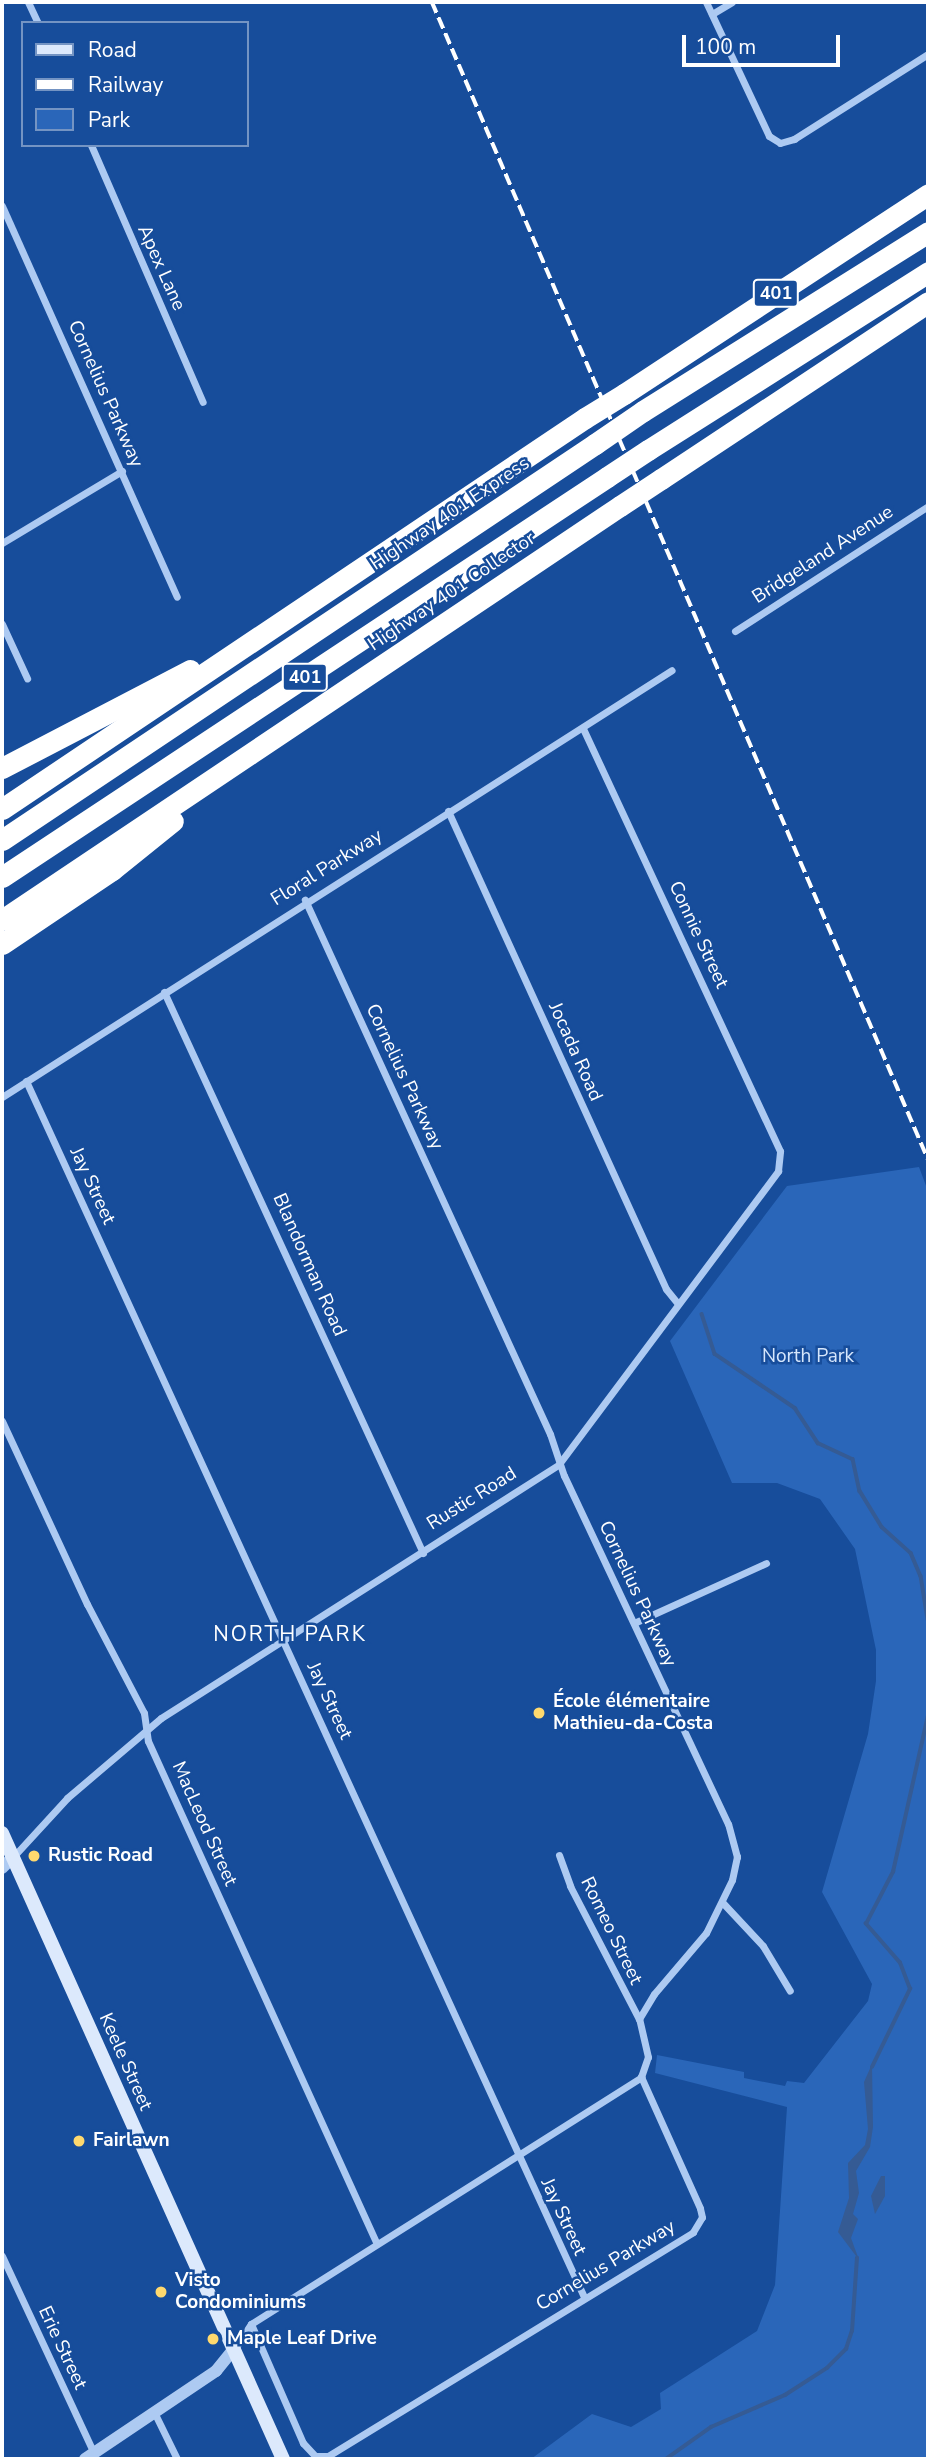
<!DOCTYPE html>
<html>
<head>
<meta charset="utf-8">
<style>
	body { margin:0 }
	#map { position:relative; width:930px; height:2461px; overflow:hidden; background:#174d9b; font-family:"Nunito Sans",sans-serif }
	div>[style] { position:absolute }
	[style*='--x'] { left:calc(var(--x)*1px); top:calc(var(--y)*1px); width:calc(var(--w)*1px); rotate:calc(var(--a)*1deg) }
	.green>* { inset:0; background:#2a66b9 }
	.water>* { inset:0; background:#355b94 }
	.stream>* { height:3.5px; margin:-1.75px; padding:0 1.75px; transform-origin:1.75px; border-radius:1.75px; background:#355b94 }
	.minor>* { height:7px; margin:-3.5px; padding:0 3.5px; transform-origin:3.5px; border-radius:3.5px; background:#adcaf2 }
	.tertiary>* { height:12px; margin:-6px; padding:0 6px; transform-origin:6px; border-radius:6px; background:#adcaf2 }
	.secondary>* { height:14px; margin:-7px; padding:0 7px; transform-origin:7px; border-radius:7px; background:#dce9fc }
	.motorway>* { height:21px; margin:-10.5px; padding:0 10.5px; transform-origin:10.5px; border-radius:10.5px; background:#fff }
	.rail>* { height:3.5px; margin-top:-1.75px; transform-origin:0; background:repeating-linear-gradient(90deg,#fff 0 12px,transparent 0 17px) }
	.motorway-bridge>* { height:21px; margin:-10.5px; padding:0 10.5px; transform-origin:10.5px; border-radius:10.5px; background:#fff }
	.dots>* { width:19px; height:19px; translate:-50% -50%; box-sizing:border-box; border:4px solid #174d9b; border-radius:50% }
	span { translate:-50% -50%; white-space:nowrap; text-align:center; line-height:1.15; -webkit-text-stroke:5px #174d9b; paint-order:stroke }
	.shield-label span { padding:2px 5px; background:#174d9b; border:2px solid; border-radius:5px; -webkit-text-stroke-width:0 }
	.shield-label { font-size:18px; color:#fff; font-weight:700 }
	.street-label { font-size:19px; color:#fff }
	.park-label { font-size:19px; color:#d5e6fc }
	.poi-label { font-size:19px; color:#fff; font-weight:700 }
	.left { translate:0 -50%; text-align:left }
	.neighbourhood-label { font-size:21px; color:#fff; letter-spacing:2px }
	.frame { position:absolute; inset:0; border:4px solid #fff; pointer-events:none }
	.legend { position:absolute; left:21px; top:21px; width:228px; height:126px; box-sizing:border-box; background:#174d9b; border:2px solid #7494c3; margin:0; padding:9px 12px; list-style:none; font-size:21px; color:#fff }
	.legend li { display:flex; align-items:center; gap:14px; height:35px }
	.legend b { width:35px; border:2px solid #7494c3 }
	.scale { position:absolute; left:682px; top:35px; width:158px; height:32px; box-sizing:border-box; border:4px solid #fff; border-top:0; padding-left:9px; font-size:21px; line-height:24px; white-space:nowrap; color:#fff; -webkit-text-stroke:5px #174d9b; paint-order:stroke }
</style>
</head>
<body>
<div id="map">
	<div class="green">
		<div style="clip-path:polygon(919px 1167px,928px 1191px,928px 2459px,531px 2459px,592px 2414px,631px 2427px,661px 2409px,660px 2393px,757px 2331px,775px 2285px,787px 2107px,655px 2073px,657px 2055px,744px 2072px,744px 2078px,785px 2086px,787px 2081px,804px 2083px,868px 2001px,872px 1984px,822px 1892px,868px 1734px,876px 1681px,876px 1650px,855px 1549px,820px 1499px,777px 1483px,732px 1483px,670px 1341px,787px 1186px)"></div>
	</div>
	<div class="water">
		<div style="clip-path:polygon(872px 2064px,873px 2127px,870px 2147px,856px 2171px,859px 2193px,853px 2214px,858px 2219px,851px 2238px,859px 2260px,838px 2232px,849px 2198px,848px 2163px,865px 2145px,868px 2129px,864px 2082px)"></div>
		<div style="clip-path:polygon(881px 2176px,885px 2176px,885px 2196px,875px 2214px,871px 2196px)"></div>
	</div>
	<div class="stream">
		<div style="--x:702;--y:1314;--w:42;--a:72"></div>
		<div style="--x:715;--y:1354;--w:97;--a:34"></div>
		<div style="--x:795;--y:1408;--w:42;--a:56.7"></div>
		<div style="--x:818;--y:1443;--w:38;--a:25"></div>
		<div style="--x:853;--y:1459;--w:33;--a:78"></div>
		<div style="--x:860;--y:1491;--w:42;--a:58.6"></div>
		<div style="--x:882;--y:1527;--w:39;--a:42"></div>
		<div style="--x:911;--y:1553;--w:25;--a:67"></div>
		<div style="--x:921;--y:1576;--w:44;--a:80.8"></div>
		<div style="--x:872;--y:2067;--w:87;--a:-64"></div>
		<div style="--x:910;--y:1989;--w:28;--a:-111"></div>
		<div style="--x:900;--y:1963;--w:52;--a:-131.1"></div>
		<div style="--x:866;--y:1924;--w:59;--a:-62.6"></div>
		<div style="--x:893;--y:1872;--w:161;--a:-77.4"></div>
		<div style="--x:666;--y:2459;--w:55;--a:-35.4"></div>
		<div style="--x:711;--y:2427;--w:81;--a:-23.4"></div>
		<div style="--x:785;--y:2395;--w:50;--a:-32.7"></div>
		<div style="--x:827;--y:2368;--w:27;--a:-45"></div>
		<div style="--x:846;--y:2349;--w:19;--a:-72"></div>
		<div style="--x:852;--y:2331;--w:73;--a:-86.1"></div>
	</div>
	<div class="minor">
		<div style="--x:28;--y:2;--w:23;--a:65"></div>
		<div style="--x:706;--y:2;--w:148;--a:64.8"></div>
		<div style="--x:769;--y:136;--w:13;--a:32"></div>
		<div style="--x:780;--y:143;--w:15;--a:-16"></div>
		<div style="--x:794;--y:139;--w:159;--a:-32.4"></div>
		<div style="--x:712;--y:14;--w:23;--a:-31"></div>
		<div style="--x:91;--y:145;--w:280;--a:66.5"></div>
		<div style="--x:2;--y:206;--w:428;--a:65.9"></div>
		<div style="--x:2;--y:543;--w:140;--a:-31"></div>
		<div style="--x:2;--y:624;--w:60;--a:65.2"></div>
		<div style="--x:735;--y:631;--w:230;--a:-32.9"></div>
		<div style="--x:448;--y:811;--w:525;--a:65.48"></div>
		<div style="--x:666;--y:1289;--w:19;--a:51"></div>
		<div style="--x:164;--y:992;--w:618;--a:65.22"></div>
		<div style="--x:26;--y:1081;--w:1338;--a:65.35"></div>
		<div style="--x:2;--y:1097;--w:794;--a:-32.51"></div>
		<div style="--x:2;--y:1421;--w:202;--a:65.1"></div>
		<div style="--x:87;--y:1604;--w:123;--a:62.4"></div>
		<div style="--x:144;--y:1713;--w:28;--a:82"></div>
		<div style="--x:148;--y:1741;--w:550;--a:65.53"></div>
		<div style="--x:634;--y:1623;--w:145;--a:-24.4"></div>
		<div style="--x:559;--y:1855;--w:33;--a:70"></div>
		<div style="--x:570;--y:1886;--w:150;--a:62.6"></div>
		<div style="--x:13;--y:1857;--w:80;--a:-47.5"></div>
		<div style="--x:67;--y:1798;--w:123;--a:-40.4"></div>
		<div style="--x:161;--y:1718;--w:472;--a:-32.5"></div>
		<div style="--x:559;--y:1464;--w:366;--a:-53.2"></div>
		<div style="--x:778;--y:1171;--w:20;--a:-84"></div>
		<div style="--x:780;--y:1151;--w:467;--a:-115"></div>
		<div style="--x:722;--y:1902;--w:60;--a:47"></div>
		<div style="--x:763;--y:1946;--w:52;--a:59"></div>
		<div style="--x:2;--y:2256;--w:217;--a:65"></div>
		<div style="--x:251;--y:2324;--w:130;--a:66.4"></div>
		<div style="--x:303;--y:2443;--w:18;--a:47"></div>
		<div style="--x:315;--y:2456;--w:13;--a:0"></div>
		<div style="--x:328;--y:2456;--w:428;--a:-31.5"></div>
		<div style="--x:693;--y:2232;--w:17;--a:-59"></div>
		<div style="--x:702;--y:2217;--w:9;--a:-103"></div>
		<div style="--x:700;--y:2208;--w:144;--a:-114.2"></div>
		<div style="--x:641;--y:2077;--w:21;--a:-71"></div>
		<div style="--x:648;--y:2057;--w:39;--a:-103"></div>
		<div style="--x:639;--y:2019;--w:29;--a:-59"></div>
		<div style="--x:654;--y:1994;--w:80;--a:-49.6"></div>
		<div style="--x:706;--y:1933;--w:59;--a:-63.9"></div>
		<div style="--x:732;--y:1880;--w:24;--a:-78"></div>
		<div style="--x:737;--y:1857;--w:34;--a:-105"></div>
		<div style="--x:728;--y:1824;--w:385;--a:-115.2"></div>
		<div style="--x:564;--y:1476;--w:44;--a:-108.4"></div>
		<div style="--x:550;--y:1434;--w:588;--a:-114.65"></div>
		<div style="--x:234;--y:2350;--w:31;--a:-57"></div>
		<div style="--x:251;--y:2324;--w:462;--a:-32.3"></div>
		<div style="--x:155;--y:2414;--w:50;--a:63.9"></div>
	</div>
	<div class="tertiary">
		<div style="--x:2;--y:1868;--w:16;--a:-45"></div>
		<div style="--x:85;--y:2459;--w:158;--a:-33.9"></div>
		<div style="--x:216;--y:2371;--w:27;--a:-51"></div>
	</div>
	<div class="secondary">
		<div style="--x:2;--y:1833;--w:686;--a:65.83"></div>
	</div>
	<div class="motorway">
		<div style="--x:624;--y:394;--w:364;--a:-33.3"></div>
		<div style="--x:643;--y:411;--w:337;--a:-32.1"></div>
		<div style="--x:648;--y:450;--w:332;--a:-32.4"></div>
		<div style="--x:661;--y:479;--w:320;--a:-33.5"></div>
		<div style="--x:2;--y:768;--w:212;--a:-27.5"></div>
		<div style="--x:2;--y:809;--w:702;--a:-33.85"></div>
		<div style="--x:2;--y:840;--w:713;--a:-33.73"></div>
		<div style="--x:2;--y:877;--w:725;--a:-33.47"></div>
		<div style="--x:2;--y:920;--w:744;--a:-33.82"></div>
		<div style="--x:2;--y:944;--w:133;--a:-33.9"></div>
		<div style="--x:112;--y:870;--w:78;--a:-38.8"></div>
	</div>
	<div class="rail">
		<div style="--x:432;--y:2;--w:1259;--a:66.8"></div>
	</div>
	<div class="motorway-bridge">
		<div style="--x:585;--y:418;--w:46;--a:-31.6"></div>
		<div style="--x:595;--y:444;--w:58;--a:-34.5"></div>
		<div style="--x:607;--y:477;--w:49;--a:-33.4"></div>
		<div style="--x:620;--y:506;--w:49;--a:-33.4"></div>
	</div>
	<div class="dots">
		<div style="left:539px;top:1713px;background:#ffd96e"></div>
		<div style="left:34px;top:1856px;background:#ffd96e"></div>
		<div style="left:79px;top:2141px;background:#ffd96e"></div>
		<div style="left:161px;top:2292px;background:#ffd96e"></div>
		<div style="left:213px;top:2339px;background:#ffd96e"></div>
	</div>
	<div class="shield-label">
		<span style="left:776px;top:293px">401</span>
		<span style="left:305px;top:677px">401</span>
	</div>
	<div class="street-label">
		<span style="left:161px;top:268px;rotate:66deg">Apex Lane</span>
		<span style="left:105px;top:394px;rotate:66deg">Cornelius Parkway</span>
		<span style="left:450px;top:514px;rotate:-34deg">Highway 401 Express</span>
		<span style="left:823px;top:555px;rotate:-33deg">Bridgeland Avenue</span>
		<span style="left:452px;top:592px;rotate:-34deg">Highway 401 Collector</span>
		<span style="left:327px;top:868px;rotate:-32deg">Floral Parkway</span>
		<span style="left:698px;top:935px;rotate:65deg">Connie Street</span>
		<span style="left:575px;top:1052px;rotate:66deg">Jocada Road</span>
		<span style="left:404px;top:1077px;rotate:65deg">Cornelius Parkway</span>
		<span style="left:92px;top:1186px;rotate:65deg">Jay Street</span>
		<span style="left:309px;top:1265px;rotate:66deg">Blandorman Road</span>
		<span style="left:472px;top:1499px;rotate:-32deg">Rustic Road</span>
		<span style="left:637px;top:1594px;rotate:65deg">Cornelius Parkway</span>
		<span style="left:329px;top:1701px;rotate:65deg">Jay Street</span>
		<span style="left:204px;top:1824px;rotate:66deg">MacLeod Street</span>
		<span style="left:611px;top:1931px;rotate:64deg">Romeo Street</span>
		<span style="left:125px;top:2062px;rotate:66deg">Keele Street</span>
		<span style="left:563px;top:2217px;rotate:65deg">Jay Street</span>
		<span style="left:606px;top:2266px;rotate:-31deg">Cornelius Parkway</span>
		<span style="left:62px;top:2348px;rotate:65deg">Erie Street</span>
	</div>
	<div class="park-label">
		<span style="left:808px;top:1357px">North Park</span>
	</div>
	<div class="poi-label">
		<span class="left" style="left:553px;top:1713px">École élémentaire<br>Mathieu-da-Costa</span>
		<span class="left" style="left:48px;top:1856px">Rustic Road</span>
		<span class="left" style="left:93px;top:2141px">Fairlawn</span>
		<span class="left" style="left:175px;top:2292px">Visto<br>Condominiums</span>
		<span class="left" style="left:227px;top:2339px">Maple Leaf Drive</span>
	</div>
	<div class="neighbourhood-label">
		<span style="left:290px;top:1634px">NORTH PARK</span>
	</div>
	<div class="frame"></div>
	<ul class="legend">
	<li><b style="height:9px;background:#dce9fc"></b>Road</li>
	<li><b style="height:9px;background:#fff"></b>Railway</li>
	<li><b style="height:19px;background:#2a66b9"></b>Park</li>
	</ul>
	<div class="scale">100 m</div>
</div>
</body>
</html>
